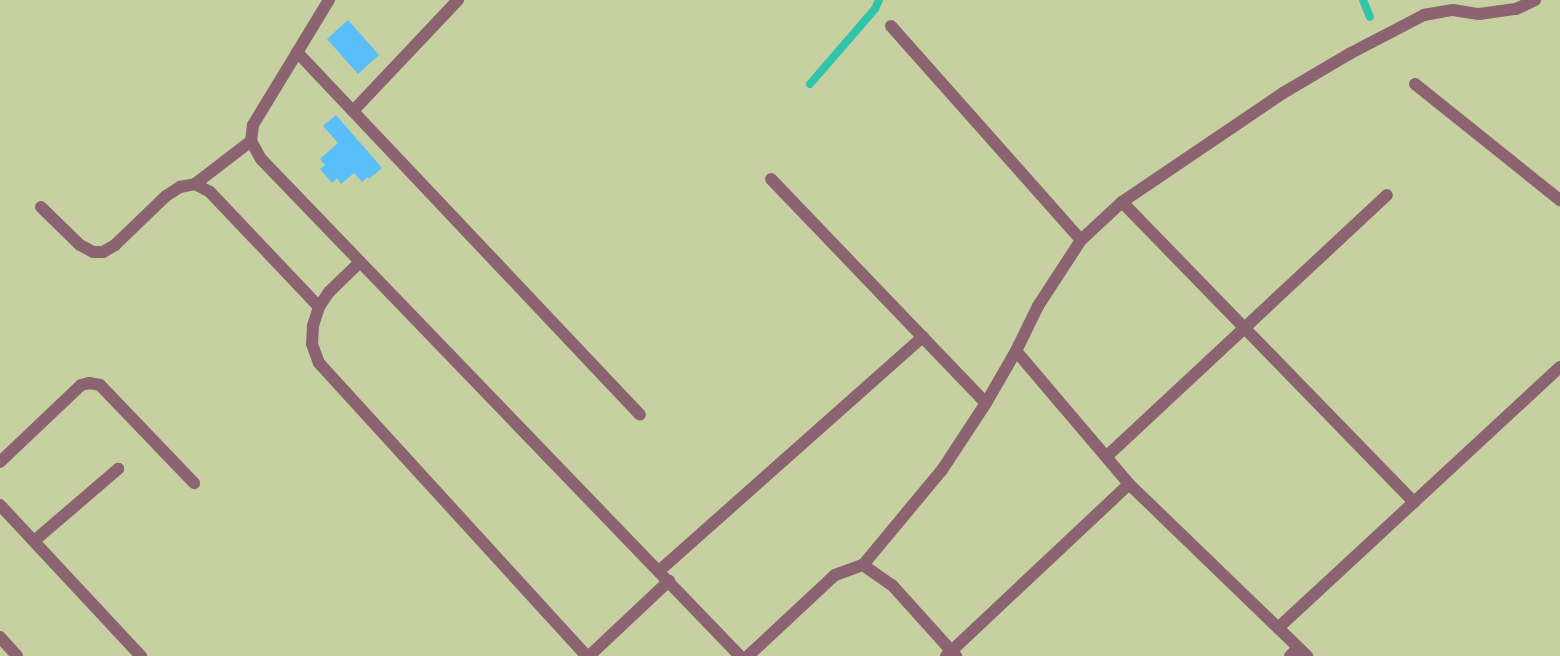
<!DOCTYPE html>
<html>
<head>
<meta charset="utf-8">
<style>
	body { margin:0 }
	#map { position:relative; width:1560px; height:656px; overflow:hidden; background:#c6d0a1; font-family:"Noto Sans",sans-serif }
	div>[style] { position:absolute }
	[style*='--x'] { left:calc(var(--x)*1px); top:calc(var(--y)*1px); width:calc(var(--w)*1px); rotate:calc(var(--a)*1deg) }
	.stream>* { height:8px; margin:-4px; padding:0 4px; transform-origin:4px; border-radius:4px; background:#30c4a9 }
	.building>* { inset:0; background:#59bef9 }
	.minor>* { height:12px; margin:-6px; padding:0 6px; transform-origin:6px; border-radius:6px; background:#8c6371 }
	.tertiary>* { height:12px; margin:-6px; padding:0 6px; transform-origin:6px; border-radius:6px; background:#8c6371 }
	span { translate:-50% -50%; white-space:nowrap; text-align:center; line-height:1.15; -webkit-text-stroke:4.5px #d3ddad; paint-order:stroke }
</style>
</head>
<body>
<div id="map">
	<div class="stream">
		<div style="--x:1363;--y:0;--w:18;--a:68"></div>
		<div style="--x:810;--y:84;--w:99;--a:-49.1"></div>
		<div style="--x:875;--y:9;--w:10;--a:-66"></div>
	</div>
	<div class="building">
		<div style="clip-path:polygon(348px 20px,379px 55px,358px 74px,327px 39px)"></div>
		<div style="clip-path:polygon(336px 115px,382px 168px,369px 179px,368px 177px,362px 182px,354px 173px,341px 184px,337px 178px,332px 183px,320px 169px,325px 165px,320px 159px,338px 143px,323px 126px)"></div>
	</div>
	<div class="minor">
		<div style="--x:329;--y:0;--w:146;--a:121.3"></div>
		<div style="--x:253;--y:125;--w:16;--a:97"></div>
		<div style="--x:251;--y:141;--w:21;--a:61"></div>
		<div style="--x:261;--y:159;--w:690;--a:46.06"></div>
		<div style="--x:891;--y:26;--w:286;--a:48.4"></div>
		<div style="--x:297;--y:52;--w:499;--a:46.6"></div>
		<div style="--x:1415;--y:84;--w:186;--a:38.7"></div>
		<div style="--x:353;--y:111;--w:153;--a:-46.6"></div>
		<div style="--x:771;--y:179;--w:310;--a:46.2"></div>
		<div style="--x:195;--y:184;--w:71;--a:-37.5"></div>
		<div style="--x:1122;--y:202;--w:419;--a:45.8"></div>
		<div style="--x:41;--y:207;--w:54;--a:44.3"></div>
		<div style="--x:80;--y:245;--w:15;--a:28"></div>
		<div style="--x:93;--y:252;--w:10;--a:0"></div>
		<div style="--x:103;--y:252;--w:14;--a:-30"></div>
		<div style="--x:115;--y:245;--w:71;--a:-43.9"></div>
		<div style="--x:166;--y:196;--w:17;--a:-33"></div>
		<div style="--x:180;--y:187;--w:15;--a:-11"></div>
		<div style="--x:195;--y:184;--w:17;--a:28"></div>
		<div style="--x:210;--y:192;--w:158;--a:46.5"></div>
		<div style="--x:360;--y:262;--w:43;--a:135.9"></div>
		<div style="--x:329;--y:292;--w:18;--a:124"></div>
		<div style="--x:319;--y:307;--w:20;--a:108"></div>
		<div style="--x:313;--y:326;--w:18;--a:93"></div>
		<div style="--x:312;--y:344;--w:20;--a:70"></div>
		<div style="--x:319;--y:363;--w:397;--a:47.6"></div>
		<div style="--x:1016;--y:351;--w:175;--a:49.6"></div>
		<div style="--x:1129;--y:484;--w:248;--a:44"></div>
		<div style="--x:1106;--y:457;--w:384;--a:-43"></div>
		<div style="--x:0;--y:462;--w:112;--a:-43.5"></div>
		<div style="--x:81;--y:385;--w:8;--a:-14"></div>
		<div style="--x:89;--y:383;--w:11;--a:10"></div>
		<div style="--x:100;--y:385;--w:136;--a:46.2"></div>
		<div style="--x:0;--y:505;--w:207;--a:47"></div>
		<div style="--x:34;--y:541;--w:111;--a:-40.6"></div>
		<div style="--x:863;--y:565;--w:124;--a:-50.3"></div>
		<div style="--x:942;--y:470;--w:80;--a:-56.7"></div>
		<div style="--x:986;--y:403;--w:60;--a:-60"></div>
		<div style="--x:1016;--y:351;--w:50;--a:-63.9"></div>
		<div style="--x:1038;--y:306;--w:79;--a:-56.9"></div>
		<div style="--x:1081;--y:240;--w:56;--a:-42.8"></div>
		<div style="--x:1122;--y:202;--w:194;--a:-34.1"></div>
		<div style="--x:1283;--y:93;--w:77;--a:-30.6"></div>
		<div style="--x:1349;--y:54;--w:85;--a:-27.5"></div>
		<div style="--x:1424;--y:15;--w:29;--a:-10"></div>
		<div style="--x:1453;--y:10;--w:26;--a:9"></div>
		<div style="--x:1479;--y:14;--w:37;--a:-8"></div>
		<div style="--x:1516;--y:9;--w:21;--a:-25"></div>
		<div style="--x:659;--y:571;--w:353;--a:-41.6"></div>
		<div style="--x:1278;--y:628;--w:384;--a:-42.8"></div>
		<div style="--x:0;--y:637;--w:25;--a:48"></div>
		<div style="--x:589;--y:656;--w:110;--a:-43.2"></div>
		<div style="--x:946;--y:656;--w:251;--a:-43.2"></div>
		<div style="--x:1290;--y:656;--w:11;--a:-45"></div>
	</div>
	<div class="tertiary">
		<div style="--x:748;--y:656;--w:119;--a:-43"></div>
		<div style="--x:835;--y:575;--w:30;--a:-20"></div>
		<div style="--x:863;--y:565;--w:35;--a:35"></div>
		<div style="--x:892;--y:585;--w:96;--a:48"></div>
	</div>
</div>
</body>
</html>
